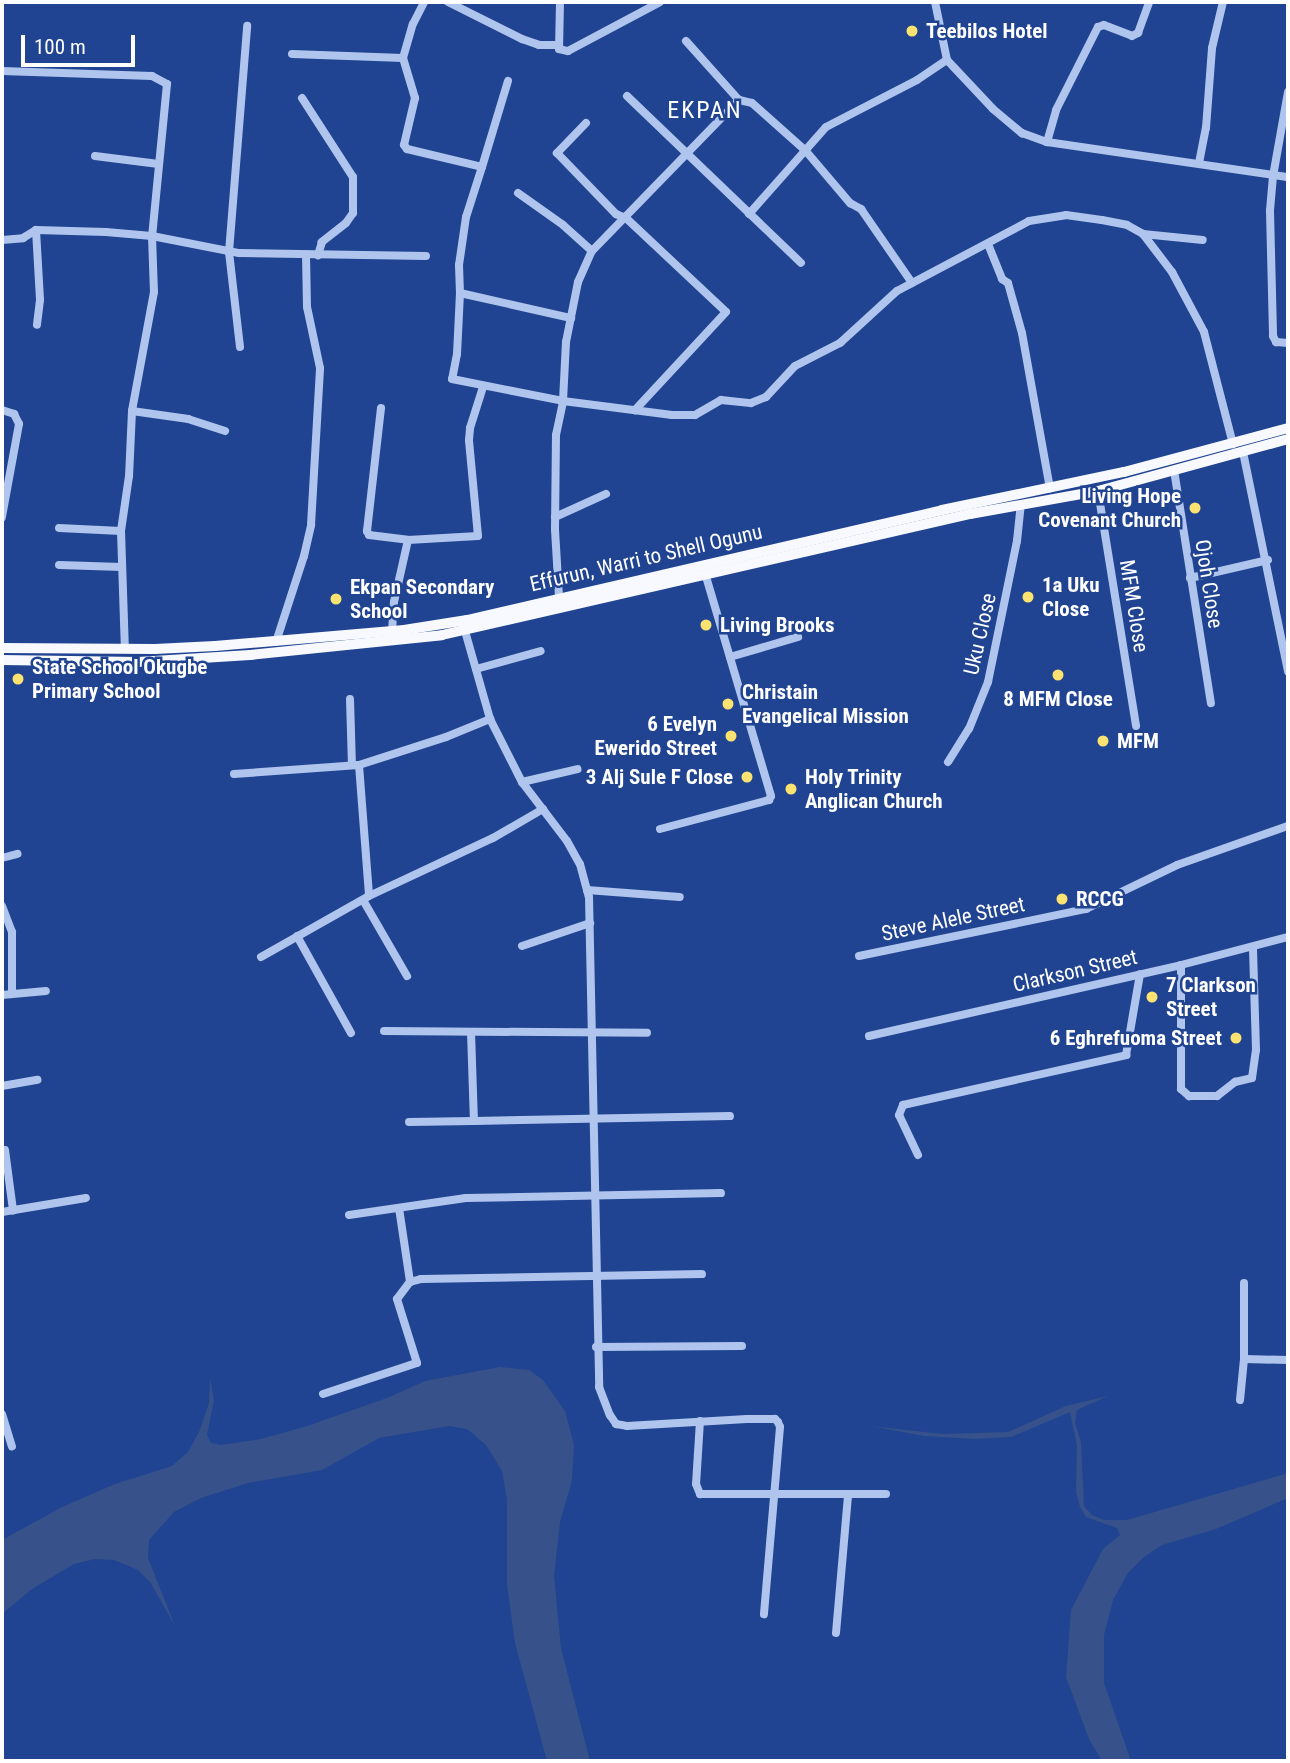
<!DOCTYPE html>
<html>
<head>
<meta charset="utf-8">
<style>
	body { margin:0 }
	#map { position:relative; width:1290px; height:1763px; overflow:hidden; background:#204491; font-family:"Roboto Condensed",sans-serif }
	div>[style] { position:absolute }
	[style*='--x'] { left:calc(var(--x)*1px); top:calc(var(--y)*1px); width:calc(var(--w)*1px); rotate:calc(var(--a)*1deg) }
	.water>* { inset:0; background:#37518a }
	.minor>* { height:8px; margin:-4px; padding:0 4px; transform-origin:4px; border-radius:4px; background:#b0c5ed }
	.major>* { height:10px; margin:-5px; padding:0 5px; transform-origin:5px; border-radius:5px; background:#f7f9ff }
	.dots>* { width:19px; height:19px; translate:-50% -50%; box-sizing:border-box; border:4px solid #204491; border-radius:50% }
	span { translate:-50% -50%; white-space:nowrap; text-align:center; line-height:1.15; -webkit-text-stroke:5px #204491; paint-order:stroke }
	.poi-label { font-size:21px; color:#fff; font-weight:700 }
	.left { translate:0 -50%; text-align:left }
	.right { translate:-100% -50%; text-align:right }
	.street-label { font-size:21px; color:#fff }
	.quarter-label { font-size:24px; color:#fff; letter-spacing:2px }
	.frame { position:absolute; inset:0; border:4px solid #fff; pointer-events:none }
	.scale { position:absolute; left:21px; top:35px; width:114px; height:32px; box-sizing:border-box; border:4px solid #fff; border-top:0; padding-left:9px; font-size:21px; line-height:24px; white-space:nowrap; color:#fff; -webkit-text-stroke:5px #204491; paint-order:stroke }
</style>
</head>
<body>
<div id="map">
	<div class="water">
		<div style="clip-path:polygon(500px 1367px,529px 1370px,543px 1380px,565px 1411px,574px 1445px,572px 1480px,560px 1522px,554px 1576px,561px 1648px,590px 1761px,547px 1761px,515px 1643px,507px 1585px,507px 1500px,502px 1471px,486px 1445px,467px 1429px,449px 1426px,379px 1438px,322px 1470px,248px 1483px,201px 1498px,174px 1512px,149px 1540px,148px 1558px,175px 1626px,150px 1582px,138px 1570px,114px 1560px,95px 1559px,74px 1564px,32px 1589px,2px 1614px,2px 1540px,62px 1507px,115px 1484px,172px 1466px,188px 1452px,199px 1432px,209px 1403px,210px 1378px,214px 1400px,207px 1435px,211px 1443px,221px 1445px,261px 1439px,307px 1426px,387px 1398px,425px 1381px)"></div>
		<div style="clip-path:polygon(1108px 1396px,1077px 1410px,1075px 1423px,1081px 1442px,1084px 1506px,1092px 1515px,1104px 1520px,1127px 1520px,1288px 1473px,1288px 1498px,1216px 1529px,1162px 1545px,1144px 1557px,1128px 1573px,1113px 1600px,1104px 1635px,1104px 1683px,1131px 1761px,1102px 1761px,1089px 1739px,1066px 1677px,1071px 1610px,1103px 1549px,1120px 1535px,1117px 1528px,1086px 1517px,1080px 1507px,1076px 1492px,1077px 1446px,1070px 1412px,1011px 1437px,975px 1439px,924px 1436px,871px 1426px,942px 1434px,1008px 1432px,1066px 1406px)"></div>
	</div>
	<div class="minor">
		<div style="--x:448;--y:2;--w:83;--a:26.6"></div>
		<div style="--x:522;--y:39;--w:18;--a:19"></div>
		<div style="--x:539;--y:45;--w:19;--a:0"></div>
		<div style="--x:560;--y:2;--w:47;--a:91.2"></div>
		<div style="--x:559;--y:49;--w:9;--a:13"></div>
		<div style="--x:568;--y:51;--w:104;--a:-28"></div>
		<div style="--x:935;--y:2;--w:59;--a:78.3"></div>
		<div style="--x:947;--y:60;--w:67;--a:46.8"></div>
		<div style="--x:993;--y:109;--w:38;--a:40"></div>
		<div style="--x:1022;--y:133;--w:27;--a:20"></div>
		<div style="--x:1047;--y:142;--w:244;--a:8.3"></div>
		<div style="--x:686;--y:41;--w:79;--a:48.1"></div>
		<div style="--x:739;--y:100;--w:13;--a:13"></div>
		<div style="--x:752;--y:103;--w:71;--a:41.6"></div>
		<div style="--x:805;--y:150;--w:70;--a:49.7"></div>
		<div style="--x:850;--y:203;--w:13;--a:29"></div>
		<div style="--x:861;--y:209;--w:90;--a:55.4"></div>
		<div style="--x:292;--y:54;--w:111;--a:2.1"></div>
		<div style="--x:403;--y:58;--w:35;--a:-74"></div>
		<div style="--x:413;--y:24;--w:25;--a:-63"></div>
		<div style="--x:403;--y:58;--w:42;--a:73.3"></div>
		<div style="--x:415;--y:98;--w:48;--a:103.2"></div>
		<div style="--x:404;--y:145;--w:5;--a:53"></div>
		<div style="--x:407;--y:149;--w:77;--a:13.5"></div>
		<div style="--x:482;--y:167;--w:52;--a:107.7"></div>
		<div style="--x:466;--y:217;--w:49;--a:98.3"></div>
		<div style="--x:459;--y:265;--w:28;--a:88"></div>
		<div style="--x:460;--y:293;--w:114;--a:12.7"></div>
		<div style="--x:2;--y:71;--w:150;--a:1.9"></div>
		<div style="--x:152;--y:76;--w:17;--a:28"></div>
		<div style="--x:167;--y:84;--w:153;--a:95.6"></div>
		<div style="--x:152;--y:236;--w:56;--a:88"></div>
		<div style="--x:154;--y:292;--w:121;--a:100.5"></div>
		<div style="--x:132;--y:411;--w:65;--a:92.6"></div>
		<div style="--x:129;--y:476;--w:56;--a:98.3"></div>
		<div style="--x:121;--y:531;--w:118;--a:88.1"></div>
		<div style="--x:1288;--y:92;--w:85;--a:100.1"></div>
		<div style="--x:1273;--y:176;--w:35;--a:95"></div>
		<div style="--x:1270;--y:211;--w:125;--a:88.6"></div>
		<div style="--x:1273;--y:336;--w:7;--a:63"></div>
		<div style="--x:1276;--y:342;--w:12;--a:5"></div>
		<div style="--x:627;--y:96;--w:241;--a:43.8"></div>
		<div style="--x:302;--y:98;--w:94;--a:57.2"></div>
		<div style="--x:353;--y:177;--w:36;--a:90"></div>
		<div style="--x:353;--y:213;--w:12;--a:125"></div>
		<div style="--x:346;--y:223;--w:31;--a:142"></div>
		<div style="--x:322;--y:242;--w:14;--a:107"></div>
		<div style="--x:586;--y:123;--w:42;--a:134"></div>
		<div style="--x:557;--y:153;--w:85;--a:46"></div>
		<div style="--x:616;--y:214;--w:11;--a:22"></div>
		<div style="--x:626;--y:218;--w:137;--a:43.2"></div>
		<div style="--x:726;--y:312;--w:134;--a:132.9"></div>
		<div style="--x:1047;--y:142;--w:33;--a:-74"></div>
		<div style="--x:1056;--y:110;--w:93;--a:-63.2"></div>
		<div style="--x:1098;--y:27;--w:6;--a:-18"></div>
		<div style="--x:1104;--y:25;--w:30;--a:21"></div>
		<div style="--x:1132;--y:36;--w:7;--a:-27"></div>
		<div style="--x:1138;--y:33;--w:33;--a:-70"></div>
		<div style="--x:95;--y:156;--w:64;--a:7.1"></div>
		<div style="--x:1199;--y:163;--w:36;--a:-79"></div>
		<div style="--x:1206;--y:128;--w:80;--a:-85.7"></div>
		<div style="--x:1212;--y:48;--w:47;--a:-76.6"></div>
		<div style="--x:482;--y:167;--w:90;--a:-73.2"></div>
		<div style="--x:518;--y:193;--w:55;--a:35.4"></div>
		<div style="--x:563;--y:225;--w:39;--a:42"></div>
		<div style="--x:749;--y:214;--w:116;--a:-48.5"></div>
		<div style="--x:826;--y:127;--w:102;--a:-27.3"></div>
		<div style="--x:917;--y:80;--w:36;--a:-34"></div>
		<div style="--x:36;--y:230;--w:70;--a:86.7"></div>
		<div style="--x:40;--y:300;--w:25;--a:97"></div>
		<div style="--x:1143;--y:234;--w:60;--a:5.7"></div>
		<div style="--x:2;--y:240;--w:21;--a:-5"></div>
		<div style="--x:23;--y:238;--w:15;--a:-32"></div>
		<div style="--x:36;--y:230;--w:70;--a:1.6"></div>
		<div style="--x:106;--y:232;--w:46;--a:5"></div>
		<div style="--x:152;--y:236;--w:89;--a:11.1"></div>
		<div style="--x:239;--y:253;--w:187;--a:0.9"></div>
		<div style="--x:988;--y:244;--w:38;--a:68"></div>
		<div style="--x:1002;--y:279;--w:7;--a:34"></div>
		<div style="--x:1008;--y:283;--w:52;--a:74.4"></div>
		<div style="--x:1022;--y:333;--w:158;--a:79.8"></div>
		<div style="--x:460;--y:293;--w:61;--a:92.8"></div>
		<div style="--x:457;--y:354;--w:25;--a:101"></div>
		<div style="--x:452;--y:379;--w:113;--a:11.2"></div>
		<div style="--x:563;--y:401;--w:110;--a:7.3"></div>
		<div style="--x:672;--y:415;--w:23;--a:0"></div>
		<div style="--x:695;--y:415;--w:30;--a:-30"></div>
		<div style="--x:721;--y:400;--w:30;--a:6"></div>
		<div style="--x:751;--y:403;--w:16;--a:-22"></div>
		<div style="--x:766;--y:397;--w:42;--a:-46.9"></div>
		<div style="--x:795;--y:366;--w:51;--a:-27.1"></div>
		<div style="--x:840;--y:343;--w:77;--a:-42.4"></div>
		<div style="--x:897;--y:291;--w:149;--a:-27.9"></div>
		<div style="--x:1029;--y:221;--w:37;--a:-9"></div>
		<div style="--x:1066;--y:215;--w:36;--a:8"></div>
		<div style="--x:1102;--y:220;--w:25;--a:11"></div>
		<div style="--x:1127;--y:225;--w:18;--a:29"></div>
		<div style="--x:1143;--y:234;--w:48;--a:52.7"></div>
		<div style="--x:1172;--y:272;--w:68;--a:61.9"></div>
		<div style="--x:1204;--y:332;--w:116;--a:75.5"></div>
		<div style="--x:240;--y:347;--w:96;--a:-96.6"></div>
		<div style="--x:229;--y:252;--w:227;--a:-85.4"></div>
		<div style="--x:381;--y:408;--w:124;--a:96.5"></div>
		<div style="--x:367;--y:531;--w:4;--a:63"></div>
		<div style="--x:369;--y:535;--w:39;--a:7"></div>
		<div style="--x:408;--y:540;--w:64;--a:102.7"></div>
		<div style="--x:394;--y:602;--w:28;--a:94"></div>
		<div style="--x:2;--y:410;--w:13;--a:18"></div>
		<div style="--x:14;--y:414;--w:11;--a:63"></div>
		<div style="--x:19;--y:424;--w:95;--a:100.4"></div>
		<div style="--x:132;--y:411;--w:57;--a:8.1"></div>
		<div style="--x:188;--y:419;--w:39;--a:18"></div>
		<div style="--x:1243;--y:452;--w:224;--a:78.4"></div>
		<div style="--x:1174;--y:470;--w:236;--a:81"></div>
		<div style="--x:1098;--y:491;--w:238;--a:80.8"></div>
		<div style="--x:555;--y:517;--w:56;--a:-24.3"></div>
		<div style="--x:59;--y:528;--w:62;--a:2.8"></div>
		<div style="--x:408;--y:540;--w:70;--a:-3.3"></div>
		<div style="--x:478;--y:536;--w:96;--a:-95.4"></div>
		<div style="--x:469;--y:440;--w:12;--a:-85"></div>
		<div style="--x:470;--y:428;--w:43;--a:-72.4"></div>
		<div style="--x:59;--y:565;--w:63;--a:1.8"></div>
		<div style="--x:1190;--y:578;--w:80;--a:-13"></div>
		<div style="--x:559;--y:597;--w:68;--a:-93.4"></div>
		<div style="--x:555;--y:529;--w:94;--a:-89.4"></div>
		<div style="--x:556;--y:435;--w:35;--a:-78"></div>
		<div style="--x:563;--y:401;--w:59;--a:-87.1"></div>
		<div style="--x:566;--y:342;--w:61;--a:-78.7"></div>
		<div style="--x:578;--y:282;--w:34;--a:-66"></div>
		<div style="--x:592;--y:251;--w:211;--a:-45.8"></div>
		<div style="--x:465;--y:631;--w:91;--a:74.1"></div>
		<div style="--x:490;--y:719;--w:71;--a:63.1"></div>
		<div style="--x:522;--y:782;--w:74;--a:52.7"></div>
		<div style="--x:567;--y:841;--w:26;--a:61"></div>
		<div style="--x:580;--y:864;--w:34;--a:75"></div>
		<div style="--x:589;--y:897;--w:490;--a:88.8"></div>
		<div style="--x:599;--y:1387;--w:30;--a:69"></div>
		<div style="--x:610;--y:1415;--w:11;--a:56"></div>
		<div style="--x:616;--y:1424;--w:11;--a:10"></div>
		<div style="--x:627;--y:1426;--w:120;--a:-3.3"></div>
		<div style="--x:747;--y:1419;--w:28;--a:0"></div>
		<div style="--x:775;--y:1419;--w:4;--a:45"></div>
		<div style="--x:778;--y:1422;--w:5;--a:68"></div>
		<div style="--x:780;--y:1427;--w:188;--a:94.9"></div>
		<div style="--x:276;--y:642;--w:90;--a:-72"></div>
		<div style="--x:304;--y:556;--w:32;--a:-77"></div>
		<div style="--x:311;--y:525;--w:157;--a:-86.7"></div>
		<div style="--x:320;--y:368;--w:62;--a:-102"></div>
		<div style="--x:307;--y:307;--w:52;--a:-91.1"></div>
		<div style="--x:730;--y:657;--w:71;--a:-16.4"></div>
		<div style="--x:476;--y:669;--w:67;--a:-15.5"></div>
		<div style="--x:350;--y:699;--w:66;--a:88.3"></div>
		<div style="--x:948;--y:762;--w:39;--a:-58"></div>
		<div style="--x:969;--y:729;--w:51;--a:-68"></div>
		<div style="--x:988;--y:682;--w:144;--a:-78.4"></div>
		<div style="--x:1017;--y:541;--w:37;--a:-84"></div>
		<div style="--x:359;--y:765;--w:131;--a:85.6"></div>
		<div style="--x:234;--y:774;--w:125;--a:-4.1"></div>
		<div style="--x:359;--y:765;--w:91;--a:-17.8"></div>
		<div style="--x:446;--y:737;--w:48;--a:-22.2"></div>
		<div style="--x:522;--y:782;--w:57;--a:-13.1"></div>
		<div style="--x:660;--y:829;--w:113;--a:-14.9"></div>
		<div style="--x:769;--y:800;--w:4;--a:-63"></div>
		<div style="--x:771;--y:796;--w:229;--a:-106.5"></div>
		<div style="--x:2;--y:858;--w:16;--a:-15"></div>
		<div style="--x:587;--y:890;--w:93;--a:4.3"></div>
		<div style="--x:363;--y:900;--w:88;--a:59.9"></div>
		<div style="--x:2;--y:906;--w:28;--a:69"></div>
		<div style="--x:12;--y:932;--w:60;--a:90"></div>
		<div style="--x:297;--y:936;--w:111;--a:60.9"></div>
		<div style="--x:522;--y:946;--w:72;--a:-18.7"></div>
		<div style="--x:859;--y:956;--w:232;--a:-11.7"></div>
		<div style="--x:1086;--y:909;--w:101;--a:-25.8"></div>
		<div style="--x:1177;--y:865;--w:118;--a:-19.4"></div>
		<div style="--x:261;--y:957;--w:124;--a:-29.5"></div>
		<div style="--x:369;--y:896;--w:137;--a:-25.1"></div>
		<div style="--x:493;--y:838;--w:58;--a:-30.1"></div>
		<div style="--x:1181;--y:965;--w:124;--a:90"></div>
		<div style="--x:1181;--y:1089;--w:11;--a:41"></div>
		<div style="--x:1189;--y:1096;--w:28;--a:0"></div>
		<div style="--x:1217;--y:1096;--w:23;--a:-38"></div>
		<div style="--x:1235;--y:1082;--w:17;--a:-13"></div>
		<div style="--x:1252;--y:1078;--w:28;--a:-82"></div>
		<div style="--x:1256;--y:1050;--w:103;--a:-91.7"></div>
		<div style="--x:2;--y:995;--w:44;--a:-5.2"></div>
		<div style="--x:384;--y:1031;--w:263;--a:0.4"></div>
		<div style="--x:471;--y:1032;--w:89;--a:88.1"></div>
		<div style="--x:474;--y:1121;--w:256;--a:-1.1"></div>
		<div style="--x:869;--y:1036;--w:320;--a:-12.8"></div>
		<div style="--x:1181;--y:965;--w:111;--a:-14.7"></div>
		<div style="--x:2;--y:1086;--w:36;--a:-10"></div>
		<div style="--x:409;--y:1122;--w:65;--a:-0.9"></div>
		<div style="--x:5;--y:1150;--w:61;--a:82.4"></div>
		<div style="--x:918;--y:1155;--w:44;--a:-115.4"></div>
		<div style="--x:899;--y:1115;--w:11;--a:-68"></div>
		<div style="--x:903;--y:1105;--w:229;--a:-12.6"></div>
		<div style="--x:1126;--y:1055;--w:82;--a:-80.2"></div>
		<div style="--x:399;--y:1208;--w:75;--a:81.5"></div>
		<div style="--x:2;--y:1212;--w:85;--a:-9.5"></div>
		<div style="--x:349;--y:1215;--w:118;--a:-8.3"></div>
		<div style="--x:466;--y:1198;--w:255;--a:-1.1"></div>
		<div style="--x:596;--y:1347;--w:146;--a:-0.4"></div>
		<div style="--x:1244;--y:1359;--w:44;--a:1.3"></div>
		<div style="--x:323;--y:1394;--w:99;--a:-18.3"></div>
		<div style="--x:417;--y:1363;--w:67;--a:-107.4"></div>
		<div style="--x:397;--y:1299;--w:21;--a:-53"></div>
		<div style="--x:410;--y:1282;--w:11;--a:-15"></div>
		<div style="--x:421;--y:1279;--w:281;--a:-1"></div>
		<div style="--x:1240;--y:1400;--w:41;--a:-84.4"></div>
		<div style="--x:1244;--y:1359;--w:76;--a:-90"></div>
		<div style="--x:2;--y:1414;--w:34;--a:73"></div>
		<div style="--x:700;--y:1421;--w:63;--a:93.6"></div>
		<div style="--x:696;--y:1484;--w:11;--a:68"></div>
		<div style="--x:700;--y:1494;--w:186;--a:0"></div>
		<div style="--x:836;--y:1633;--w:139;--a:-85"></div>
	</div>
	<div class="major">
		<div style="--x:2;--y:648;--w:153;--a:0.4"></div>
		<div style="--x:155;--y:649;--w:60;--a:-2.9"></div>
		<div style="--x:215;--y:646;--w:190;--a:-4.8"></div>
		<div style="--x:404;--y:630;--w:64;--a:-9"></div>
		<div style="--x:467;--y:620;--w:488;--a:-13"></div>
		<div style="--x:942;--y:510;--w:186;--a:-11.8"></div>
		<div style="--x:1124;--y:472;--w:170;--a:-15"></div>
		<div style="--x:2;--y:660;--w:136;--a:0.8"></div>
		<div style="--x:138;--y:662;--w:112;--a:-3.6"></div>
		<div style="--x:250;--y:655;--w:193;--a:-5.9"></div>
		<div style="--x:442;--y:635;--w:542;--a:-12.91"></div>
		<div style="--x:970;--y:514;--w:130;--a:-10.2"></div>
		<div style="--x:1098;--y:491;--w:197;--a:-15.3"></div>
	</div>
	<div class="dots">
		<div style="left:912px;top:31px;background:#fbe271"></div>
		<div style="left:1195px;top:508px;background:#fbe271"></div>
		<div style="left:1028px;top:597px;background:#fbe271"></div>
		<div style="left:336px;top:599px;background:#fbe271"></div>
		<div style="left:706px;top:625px;background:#fbe271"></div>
		<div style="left:1058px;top:675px;background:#fbe271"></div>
		<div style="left:18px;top:679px;background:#fbe271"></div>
		<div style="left:728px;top:704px;background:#fbe271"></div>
		<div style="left:731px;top:736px;background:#fbe271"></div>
		<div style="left:1103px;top:741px;background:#fbe271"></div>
		<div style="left:747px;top:777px;background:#fbe271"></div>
		<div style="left:791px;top:789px;background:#fbe271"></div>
		<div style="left:1062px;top:899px;background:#fbe271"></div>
		<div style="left:1152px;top:997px;background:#fbe271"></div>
		<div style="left:1236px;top:1038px;background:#fbe271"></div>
	</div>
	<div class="poi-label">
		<span class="left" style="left:926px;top:31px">Teebilos Hotel</span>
		<span class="right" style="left:1181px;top:508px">Living Hope<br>Covenant Church</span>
		<span class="left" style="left:1042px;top:597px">1a Uku<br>Close</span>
		<span class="left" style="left:350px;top:599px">Ekpan Secondary<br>School</span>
		<span class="left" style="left:720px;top:625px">Living Brooks</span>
		<span class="left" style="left:32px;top:679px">State School Okugbe<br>Primary School</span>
		<span class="left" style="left:742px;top:704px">Christain<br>Evangelical Mission</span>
		<span style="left:1058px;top:699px">8 MFM Close</span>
		<span class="right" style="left:717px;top:736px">6 Evelyn<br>Ewerido Street</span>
		<span class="left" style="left:1117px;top:741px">MFM</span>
		<span class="right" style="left:733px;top:777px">3 Alj Sule F Close</span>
		<span class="left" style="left:805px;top:789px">Holy Trinity<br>Anglican Church</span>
		<span class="left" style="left:1076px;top:899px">RCCG</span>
		<span class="left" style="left:1166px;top:997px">7 Clarkson<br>Street</span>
		<span class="right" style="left:1222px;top:1038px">6 Eghrefuoma Street</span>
	</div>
	<div class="street-label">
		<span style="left:646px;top:558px;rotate:-13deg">Effurun, Warri to Shell Ogunu</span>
		<span style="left:1209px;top:584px;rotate:81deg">Ojoh Close</span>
		<span style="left:1134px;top:606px;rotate:81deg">MFM Close</span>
		<span style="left:980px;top:634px;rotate:-77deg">Uku Close</span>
		<span style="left:953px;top:919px;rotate:-12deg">Steve Alele Street</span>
		<span style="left:1075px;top:971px;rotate:-13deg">Clarkson Street</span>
	</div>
	<div class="quarter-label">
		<span style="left:705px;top:111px">EKPAN</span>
	</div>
	<div class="frame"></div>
	<div class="scale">100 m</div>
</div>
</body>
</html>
